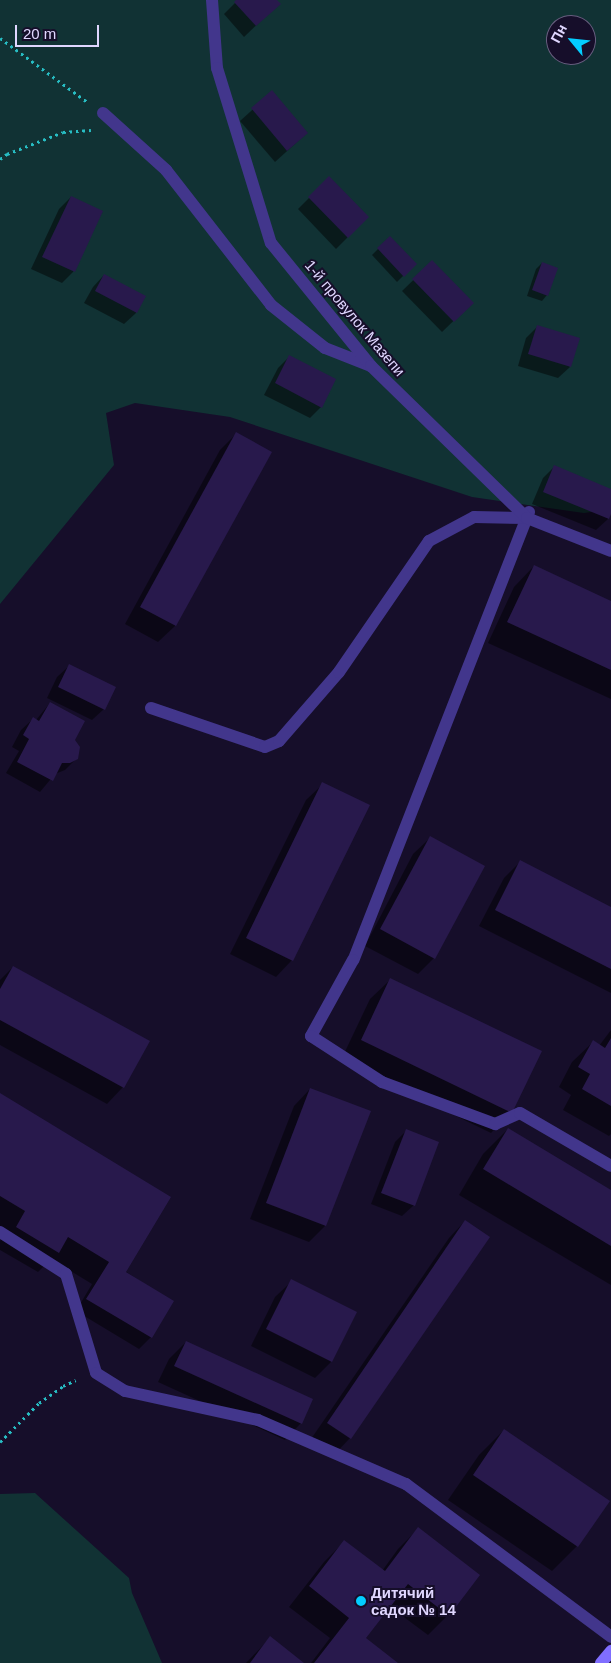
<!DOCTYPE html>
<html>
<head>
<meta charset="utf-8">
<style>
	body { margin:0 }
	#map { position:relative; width:611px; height:1663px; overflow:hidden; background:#160e2a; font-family:Arial,sans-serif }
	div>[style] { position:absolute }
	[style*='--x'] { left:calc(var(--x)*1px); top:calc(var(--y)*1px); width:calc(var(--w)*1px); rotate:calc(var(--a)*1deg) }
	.green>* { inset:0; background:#113234 }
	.shadow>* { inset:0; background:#0007 }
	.building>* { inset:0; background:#28194c }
	.path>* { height:3px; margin-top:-1.5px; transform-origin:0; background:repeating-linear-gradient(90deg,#27bdc3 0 2.5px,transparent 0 6.5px) }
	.lane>* { height:12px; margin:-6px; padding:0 6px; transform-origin:6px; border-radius:6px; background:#42368c }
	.street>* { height:12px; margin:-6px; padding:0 6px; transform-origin:6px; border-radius:6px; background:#42368c }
	.secondary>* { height:12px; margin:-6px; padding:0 6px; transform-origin:6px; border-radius:6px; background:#806eff }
	.dots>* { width:14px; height:14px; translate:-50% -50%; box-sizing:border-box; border:2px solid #160e2a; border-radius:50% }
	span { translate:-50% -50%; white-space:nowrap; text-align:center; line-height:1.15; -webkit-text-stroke:4px #160e2a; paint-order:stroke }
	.street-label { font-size:15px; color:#e0d7ff }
	.poi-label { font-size:15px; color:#e0d7ff; font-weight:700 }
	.left { translate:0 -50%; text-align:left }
	.north { position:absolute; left:546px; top:15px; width:50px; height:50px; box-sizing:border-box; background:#160e2a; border:1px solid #675e7f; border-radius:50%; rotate:298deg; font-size:14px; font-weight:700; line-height:20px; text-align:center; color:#e0d7ff }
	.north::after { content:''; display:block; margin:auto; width:18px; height:22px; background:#03cdff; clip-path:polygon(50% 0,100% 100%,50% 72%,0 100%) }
	.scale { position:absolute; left:15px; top:25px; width:84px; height:22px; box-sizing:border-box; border:2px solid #e0d7ff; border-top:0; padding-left:6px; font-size:15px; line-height:18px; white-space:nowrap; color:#e0d7ff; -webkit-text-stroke:4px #160e2a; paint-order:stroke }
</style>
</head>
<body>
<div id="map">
	<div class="green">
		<div style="clip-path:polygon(evenodd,0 0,611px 0,611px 509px,584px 513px,472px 497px,230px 417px,135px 403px,106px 413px,114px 465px,0 604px,0 0,556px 25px,586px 25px,586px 55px,556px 55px,556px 25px)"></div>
		<div style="clip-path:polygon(35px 1493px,129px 1578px,132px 1593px,162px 1663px,0 1663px,0 1494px)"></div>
	</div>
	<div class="shadow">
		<div style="clip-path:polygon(238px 0,275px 0,267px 15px,244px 37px,224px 14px)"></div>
		<div style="clip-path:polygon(272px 92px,307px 133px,275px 162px,240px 121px)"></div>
		<div style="clip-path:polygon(329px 178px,368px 217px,336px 249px,298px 209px)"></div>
		<div style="clip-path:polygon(71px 197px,102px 212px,73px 272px,62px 283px,31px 269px,59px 209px)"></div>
		<div style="clip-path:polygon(390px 237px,415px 264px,397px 282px,372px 255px)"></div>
		<div style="clip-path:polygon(432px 262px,472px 303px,442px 332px,402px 291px)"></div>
		<div style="clip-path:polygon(542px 263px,547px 295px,542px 301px,527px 296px,536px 269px)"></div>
		<div style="clip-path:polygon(104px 275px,144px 296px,136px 313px,124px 324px,84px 303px,93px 287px)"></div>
		<div style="clip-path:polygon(537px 327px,570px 367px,558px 378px,518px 366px,526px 338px)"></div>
		<div style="clip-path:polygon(290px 356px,321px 407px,310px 418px,264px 395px,278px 368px)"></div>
		<div style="clip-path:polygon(236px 434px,270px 452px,175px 626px,158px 642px,125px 624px,220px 450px)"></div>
		<div style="clip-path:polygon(554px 467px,611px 490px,611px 511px,608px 519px,596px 530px,532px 504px,543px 478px)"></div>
		<div style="clip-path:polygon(534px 566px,611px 602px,611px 699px,488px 643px,514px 587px)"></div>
		<div style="clip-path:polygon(69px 666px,104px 709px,92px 720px,47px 698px,57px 677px)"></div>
		<div style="clip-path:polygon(50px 703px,77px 758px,65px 770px,55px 774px,40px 792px,6px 773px,19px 751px,12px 747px,21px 730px,33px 719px,36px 720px)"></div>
		<div style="clip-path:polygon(323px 784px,292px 960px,276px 977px,230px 954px,306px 800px)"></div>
		<div style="clip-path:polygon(430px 838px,434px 958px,418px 974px,365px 946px,413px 854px)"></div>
		<div style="clip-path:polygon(520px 862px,611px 908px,611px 993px,479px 926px,504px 878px)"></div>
		<div style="clip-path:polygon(13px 967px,123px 1087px,107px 1104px,0 1045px,0 980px)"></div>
		<div style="clip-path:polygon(391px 979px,511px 1112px,491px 1133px,341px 1060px,370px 999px)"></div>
		<div style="clip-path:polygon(611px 1030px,611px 1134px,609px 1136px,563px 1110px,571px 1095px,559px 1087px,572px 1062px,593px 1042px,599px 1046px)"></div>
		<div style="clip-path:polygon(310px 1089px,325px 1226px,309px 1242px,250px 1219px,294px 1106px)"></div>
		<div style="clip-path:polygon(0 1095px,125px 1271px,172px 1302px,151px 1337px,139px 1349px,76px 1311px,92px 1284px,51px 1259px,38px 1272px,0 1250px,0 1241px,6px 1232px,0 1228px)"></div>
		<div style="clip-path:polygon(508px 1129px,611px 1191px,611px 1285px,459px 1195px,483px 1154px)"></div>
		<div style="clip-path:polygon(406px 1131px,414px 1205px,402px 1216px,371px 1204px,395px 1142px)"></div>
		<div style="clip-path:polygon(465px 1221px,350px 1438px,334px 1455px,311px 1439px,449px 1238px)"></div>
		<div style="clip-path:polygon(292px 1281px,356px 1313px,331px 1362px,315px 1378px,251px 1346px,275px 1297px)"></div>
		<div style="clip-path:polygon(186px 1342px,301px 1423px,285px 1440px,158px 1382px,169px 1359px)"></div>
		<div style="clip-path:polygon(504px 1430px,577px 1546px,552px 1571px,448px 1500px,479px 1455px)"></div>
		<div style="clip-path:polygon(418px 1529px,448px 1615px,428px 1635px,389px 1606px,364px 1638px,396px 1663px,311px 1663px,330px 1638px,289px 1607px,324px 1562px,344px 1542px,382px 1571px,398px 1549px)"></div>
		<div style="clip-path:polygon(270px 1638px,302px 1663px,246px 1663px)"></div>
	</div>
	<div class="building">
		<div style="clip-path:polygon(236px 0,277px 0,281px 4px,256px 26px,234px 2px)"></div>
		<div style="clip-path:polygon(272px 90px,308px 133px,287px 151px,251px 108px)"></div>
		<div style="clip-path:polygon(329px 176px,369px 217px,348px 238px,308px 197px)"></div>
		<div style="clip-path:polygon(71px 196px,103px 211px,75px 272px,42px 257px)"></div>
		<div style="clip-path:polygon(390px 236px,417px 264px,404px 277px,377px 248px)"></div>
		<div style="clip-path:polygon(432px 260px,474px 303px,454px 322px,412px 279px)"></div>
		<div style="clip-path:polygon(542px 262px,558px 268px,548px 296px,532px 290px)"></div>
		<div style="clip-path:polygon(104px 274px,146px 296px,137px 313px,95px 291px)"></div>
		<div style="clip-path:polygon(537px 325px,580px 338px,571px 367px,528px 354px)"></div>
		<div style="clip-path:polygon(289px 355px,336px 379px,322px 408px,275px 383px)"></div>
		<div style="clip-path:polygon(236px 432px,272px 452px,176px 626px,140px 607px)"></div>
		<div style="clip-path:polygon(554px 465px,611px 489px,611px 514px,609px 519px,543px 492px)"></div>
		<div style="clip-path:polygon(534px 565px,611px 601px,611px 670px,507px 622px)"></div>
		<div style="clip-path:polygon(69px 664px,116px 687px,105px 710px,58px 687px)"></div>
		<div style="clip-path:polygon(50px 702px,85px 721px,75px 740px,80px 747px,78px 759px,70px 763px,62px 763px,53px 781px,17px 762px,29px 739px,23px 735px,33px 717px,39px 721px)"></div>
		<div style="clip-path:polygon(322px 782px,370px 805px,293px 961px,246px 938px)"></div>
		<div style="clip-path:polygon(430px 836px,485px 866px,435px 959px,380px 929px)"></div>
		<div style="clip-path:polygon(520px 860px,611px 907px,611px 969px,495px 910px)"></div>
		<div style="clip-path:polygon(13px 966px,150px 1041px,124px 1088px,0 1020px,0 989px)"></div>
		<div style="clip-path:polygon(390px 978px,542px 1051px,512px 1113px,361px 1040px)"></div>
		<div style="clip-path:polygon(611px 1038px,611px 1106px,582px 1089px,590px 1074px,578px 1067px,593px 1040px,605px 1048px)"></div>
		<div style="clip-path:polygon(310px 1088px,371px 1111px,326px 1226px,266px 1203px)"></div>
		<div style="clip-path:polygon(0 1093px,171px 1197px,126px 1272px,174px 1301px,152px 1338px,86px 1299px,109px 1262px,68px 1237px,59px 1253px,16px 1227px,25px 1211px,0 1196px)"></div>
		<div style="clip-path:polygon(508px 1128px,611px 1190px,611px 1246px,483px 1169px)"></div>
		<div style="clip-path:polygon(406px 1129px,439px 1142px,415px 1206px,381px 1193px)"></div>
		<div style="clip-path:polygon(465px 1220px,490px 1237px,351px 1439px,327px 1423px)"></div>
		<div style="clip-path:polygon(291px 1279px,357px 1312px,332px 1362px,266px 1329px)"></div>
		<div style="clip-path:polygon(186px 1341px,313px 1399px,302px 1424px,174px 1366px)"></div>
		<div style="clip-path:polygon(504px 1429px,610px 1501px,578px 1547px,473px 1475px)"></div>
		<div style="clip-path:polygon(418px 1527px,480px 1575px,449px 1616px,408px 1584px,366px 1638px,398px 1663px,314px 1663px,349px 1618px,309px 1586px,344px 1540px,385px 1571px)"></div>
		<div style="clip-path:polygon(270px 1636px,304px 1663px,250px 1663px)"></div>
	</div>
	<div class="path">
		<div style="--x:0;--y:38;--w:107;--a:36.2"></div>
		<div style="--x:0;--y:159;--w:9;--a:-36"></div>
		<div style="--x:7;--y:154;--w:60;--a:-21.4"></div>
		<div style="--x:63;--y:132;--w:28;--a:-4"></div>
		<div style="--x:0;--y:1442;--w:55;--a:-45"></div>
		<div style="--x:39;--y:1403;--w:29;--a:-35"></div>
		<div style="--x:63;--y:1386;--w:14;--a:-25"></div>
	</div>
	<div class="lane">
		<div style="--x:212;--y:0;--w:68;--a:85.8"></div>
		<div style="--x:103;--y:113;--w:85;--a:42.1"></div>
		<div style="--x:166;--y:170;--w:171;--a:52.1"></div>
		<div style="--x:271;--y:305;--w:69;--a:38.5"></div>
		<div style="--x:325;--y:348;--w:49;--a:21.4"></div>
		<div style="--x:529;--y:512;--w:481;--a:111.4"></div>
		<div style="--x:353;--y:960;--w:87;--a:118.9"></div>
		<div style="--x:311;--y:1036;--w:85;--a:32.9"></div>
		<div style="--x:382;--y:1082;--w:121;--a:20.4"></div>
		<div style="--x:495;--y:1124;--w:27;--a:-24"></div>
		<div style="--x:520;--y:1113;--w:105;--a:30.2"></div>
		<div style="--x:151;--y:708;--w:120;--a:18.9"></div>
		<div style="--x:265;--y:747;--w:15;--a:-23"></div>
		<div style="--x:279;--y:741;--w:91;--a:-49"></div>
		<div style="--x:339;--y:672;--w:159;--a:-55.5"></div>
		<div style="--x:429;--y:541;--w:51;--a:-28.1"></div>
		<div style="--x:474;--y:517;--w:53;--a:1.1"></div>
		<div style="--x:0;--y:1232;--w:78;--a:32.5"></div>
		<div style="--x:66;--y:1274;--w:103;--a:73.1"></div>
		<div style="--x:96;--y:1373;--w:34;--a:32"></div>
		<div style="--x:125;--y:1391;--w:136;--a:12.3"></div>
		<div style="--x:258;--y:1420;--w:161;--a:23.4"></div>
		<div style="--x:406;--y:1484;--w:256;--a:36.7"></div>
	</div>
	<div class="street">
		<div style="--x:217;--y:68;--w:183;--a:72.9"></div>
		<div style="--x:271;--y:243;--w:159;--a:50.9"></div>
		<div style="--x:371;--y:366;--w:218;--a:44.3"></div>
		<div style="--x:527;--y:518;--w:90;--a:21.4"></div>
	</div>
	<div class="secondary">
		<div style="--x:601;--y:1663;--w:16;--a:-50"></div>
	</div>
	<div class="dots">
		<div style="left:361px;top:1601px;background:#03cdff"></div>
	</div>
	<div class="street-label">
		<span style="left:355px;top:318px;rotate:50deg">1-й провулок Мазепи</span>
	</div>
	<div class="poi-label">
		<span class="left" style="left:371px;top:1601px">Дитячий<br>садок № 14</span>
	</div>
	<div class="north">Пн</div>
	<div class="scale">20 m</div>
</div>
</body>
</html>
